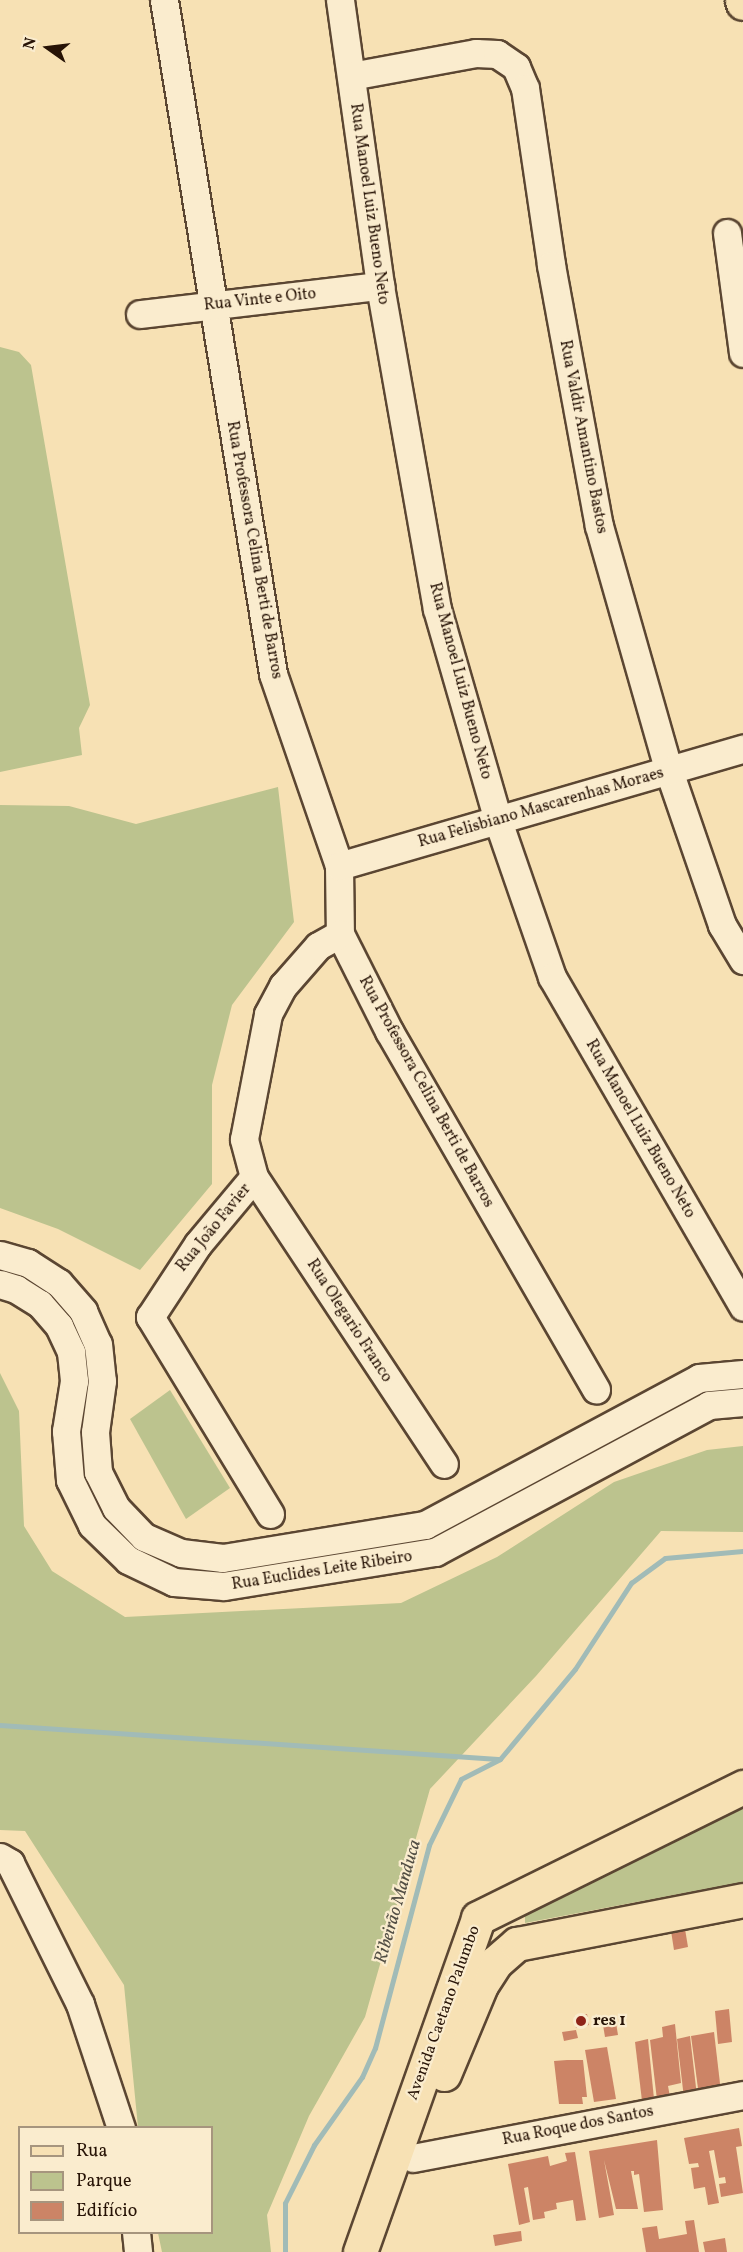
<!DOCTYPE html>
<html>
<head>
<meta charset="utf-8">
<style>
	body { margin:0 }
	#map { position:relative; width:743px; height:2252px; overflow:hidden; background:#f7e1b4; font-family:Vollkorn,serif }
	div>[style] { position:absolute }
	[style*='--x'] { left:calc(var(--x)*1px); top:calc(var(--y)*1px); width:calc(var(--w)*1px); rotate:calc(var(--a)*1deg) }
	.green>* { inset:0; background:#bcc38e }
	.stream>* { height:5px; margin:-2.5px; padding:0 2.5px; transform-origin:2.5px; border-radius:2.5px; background:#a1bbb7 }
	.building>* { inset:0; background:#cc8466 }
	.roads { filter:drop-shadow(2px 0 #5b4632) drop-shadow(-2px 0 #5b4632) drop-shadow(0 2px #5b4632) drop-shadow(0 -2px #5b4632) }
	.minor>* { height:27px; margin:-13.5px; padding:0 13.5px; transform-origin:13.5px; border-radius:13.5px; background:#faecce }
	.major>* { height:33px; margin:-16.5px; padding:0 16.5px; transform-origin:16.5px; border-radius:16.5px; background:#f7e1b4 }
	.dots>* { width:16px; height:16px; translate:-50% -50%; box-sizing:border-box; border:3px solid #faecce; border-radius:50% }
	span { translate:-50% -50%; white-space:nowrap; text-align:center; line-height:1.15; -webkit-text-stroke:4.5px #faecce; paint-order:stroke }
	.street-label { font-size:16px; color:#271306 }
	.poi-label { font-size:16px; color:#271306; font-weight:700 }
	.left { translate:0 -50%; text-align:left }
	.water-label { font-size:18px; color:#524e44; font-style:italic }
	.legend { position:absolute; left:18px; top:2126px; width:195px; height:108px; box-sizing:border-box; background:#faecce; border:2px solid #a6957e; margin:0; padding:8px 10px; list-style:none; font-size:18px; color:#271306 }
	.legend li { display:flex; align-items:center; gap:12px; height:30px }
	.legend b { width:30px; border:2px solid #a6957e }
	.north { position:absolute; left:18px; top:18px; width:60px; height:60px; -webkit-text-stroke:4px #faecce; paint-order:stroke; rotate:284deg; font-size:16px; font-weight:700; line-height:24px; text-align:center; color:#271306 }
	.north::after { content:''; display:block; margin:auto; width:21px; height:27px; background:#271306; clip-path:polygon(50% 0,100% 100%,50% 72%,0 100%) }
</style>
</head>
<body>
<div id="map">
	<div class="green">
		<div style="clip-path:polygon(0 347px,19px 352px,31px 365px,90px 705px,79px 728px,82px 755px,0 772px)"></div>
		<div style="clip-path:polygon(278px 787px,294px 922px,232px 1005px,212px 1085px,212px 1184px,140px 1270px,58px 1229px,0 1208px,0 805px,69px 806px,136px 824px)"></div>
		<div style="clip-path:polygon(0 1373px,19px 1411px,24px 1526px,52px 1571px,125px 1617px,401px 1603px,497px 1557px,614px 1482px,707px 1450px,743px 1446px,743px 1532px,661px 1531px,536px 1676px,430px 1789px,365px 2017px,309px 2116px,267px 2215px,271px 2252px,162px 2252px,158px 2233px,212px 2232px,212px 2128px,138px 2127px,124px 1985px,25px 1831px,0 1830px)"></div>
		<div style="clip-path:polygon(170px 1390px,230px 1488px,186px 1519px,130px 1419px)"></div>
		<div style="clip-path:polygon(743px 1802px,743px 1882px,525px 1923px,525px 1911px)"></div>
	</div>
	<div class="stream">
		<div style="--x:0;--y:1725;--w:499;--a:3.9"></div>
		<div style="--x:285;--y:2252;--w:49;--a:-90"></div>
		<div style="--x:285;--y:2203;--w:65;--a:-63.4"></div>
		<div style="--x:314;--y:2145;--w:83;--a:-54.8"></div>
		<div style="--x:362;--y:2077;--w:32;--a:-66"></div>
		<div style="--x:375;--y:2048;--w:210;--a:-75.1"></div>
		<div style="--x:429;--y:1845;--w:73;--a:-64.1"></div>
		<div style="--x:461;--y:1779;--w:44;--a:-27.1"></div>
		<div style="--x:500;--y:1759;--w:117;--a:-50.2"></div>
		<div style="--x:575;--y:1669;--w:103;--a:-56.9"></div>
		<div style="--x:631;--y:1583;--w:42;--a:-36.3"></div>
		<div style="--x:665;--y:1558;--w:78;--a:-5.1"></div>
	</div>
	<div class="building">
		<div style="clip-path:polygon(685px 1929px,688px 1947px,674px 1950px,671px 1931px)"></div>
		<div style="clip-path:polygon(729px 2009px,732px 2042px,718px 2044px,715px 2011px)"></div>
		<div style="clip-path:polygon(587px 2014px,589px 2025px,576px 2028px,574px 2017px)"></div>
		<div style="clip-path:polygon(616px 2023px,618px 2035px,605px 2037px,603px 2025px)"></div>
		<div style="clip-path:polygon(675px 2024px,681px 2083px,668px 2086px,670px 2097px,657px 2100px,650px 2040px,663px 2037px,662px 2027px)"></div>
		<div style="clip-path:polygon(576px 2030px,578px 2038px,564px 2041px,562px 2032px)"></div>
		<div style="clip-path:polygon(714px 2032px,721px 2092px,699px 2096px,691px 2036px)"></div>
		<div style="clip-path:polygon(690px 2036px,697px 2096px,684px 2098px,677px 2039px)"></div>
		<div style="clip-path:polygon(648px 2039px,654px 2099px,642px 2101px,635px 2042px)"></div>
		<div style="clip-path:polygon(607px 2047px,616px 2099px,594px 2102px,585px 2050px)"></div>
		<div style="clip-path:polygon(567px 2060px,583px 2060px,587px 2097px,582px 2097px,583px 2104px,559px 2104px,554px 2061px)"></div>
		<div style="clip-path:polygon(739px 2128px,742px 2146px,736px 2147px,743px 2193px,721px 2197px,719px 2184px,726px 2183px,725px 2177px,719px 2178px,714px 2150px,709px 2151px,719px 2203px,708px 2205px,705px 2187px,694px 2189px,691px 2168px,699px 2167px,698px 2163px,689px 2164px,684px 2138px)"></div>
		<div style="clip-path:polygon(657px 2140px,663px 2210px,644px 2212px,639px 2174px,634px 2175px,634px 2171px,631px 2171px,638px 2209px,616px 2209px,604px 2160px,614px 2215px,599px 2218px,589px 2151px)"></div>
		<div style="clip-path:polygon(575px 2152px,586px 2220px,576px 2221px,573px 2200px,556px 2203px,557px 2209px,544px 2212px,545px 2218px,533px 2220px,528px 2187px,524px 2188px,530px 2222px,519px 2225px,508px 2164px,548px 2156px,550px 2166px,567px 2161px,565px 2153px)"></div>
		<div style="clip-path:polygon(694px 2220px,699px 2252px,646px 2252px,642px 2228px,657px 2226px,659px 2239px,687px 2234px,685px 2221px)"></div>
		<div style="clip-path:polygon(521px 2231px,522px 2241px,495px 2246px,493px 2235px)"></div>
		<div style="clip-path:polygon(725px 2238px,727px 2252px,705px 2252px,703px 2242px)"></div>
	</div>
	<div class="roads">
		<div class="minor">
			<div style="--x:164;--y:0;--w:683;--a:80.81"></div>
			<div style="--x:273;--y:674;--w:203;--a:71"></div>
			<div style="--x:339;--y:866;--w:68;--a:89.2"></div>
			<div style="--x:340;--y:934;--w:109;--a:63.2"></div>
			<div style="--x:389;--y:1031;--w:414;--a:60"></div>
			<div style="--x:340;--y:0;--w:289;--a:82"></div>
			<div style="--x:380;--y:286;--w:328;--a:80"></div>
			<div style="--x:437;--y:609;--w:221;--a:73.9"></div>
			<div style="--x:498;--y:821;--w:165;--a:70.9"></div>
			<div style="--x:552;--y:977;--w:381;--a:59.9"></div>
			<div style="--x:351;--y:76;--w:127;--a:-10.4"></div>
			<div style="--x:476;--y:53;--w:21;--a:3"></div>
			<div style="--x:497;--y:54;--w:23;--a:34"></div>
			<div style="--x:516;--y:67;--w:23;--a:67"></div>
			<div style="--x:525;--y:88;--w:179;--a:81.6"></div>
			<div style="--x:551;--y:265;--w:265;--a:79.6"></div>
			<div style="--x:599;--y:526;--w:255;--a:74.1"></div>
			<div style="--x:669;--y:771;--w:163;--a:71"></div>
			<div style="--x:722;--y:925;--w:41;--a:59"></div>
			<div style="--x:727;--y:233;--w:121;--a:82.4"></div>
			<div style="--x:140;--y:314;--w:242;--a:-6.7"></div>
			<div style="--x:339;--y:866;--w:421;--a:-16.2"></div>
			<div style="--x:254;--y:1177;--w:344;--a:56.5"></div>
			<div style="--x:0;--y:1255;--w:29;--a:16"></div>
			<div style="--x:28;--y:1263;--w:37;--a:33"></div>
			<div style="--x:59;--y:1283;--w:37;--a:49"></div>
			<div style="--x:83;--y:1311;--w:36;--a:66"></div>
			<div style="--x:98;--y:1344;--w:37;--a:84"></div>
			<div style="--x:102;--y:1381;--w:51;--a:97.8"></div>
			<div style="--x:95;--y:1432;--w:40;--a:85.7"></div>
			<div style="--x:98;--y:1472;--w:40;--a:63.4"></div>
			<div style="--x:116;--y:1508;--w:40;--a:46"></div>
			<div style="--x:144;--y:1537;--w:40;--a:23.4"></div>
			<div style="--x:181;--y:1553;--w:42;--a:6.8"></div>
			<div style="--x:223;--y:1558;--w:205;--a:-9.3"></div>
			<div style="--x:425;--y:1525;--w:311;--a:-28.2"></div>
			<div style="--x:699;--y:1378;--w:44;--a:-5.2"></div>
			<div style="--x:0;--y:1284;--w:17;--a:17"></div>
			<div style="--x:16;--y:1289;--w:28;--a:32"></div>
			<div style="--x:40;--y:1304;--w:29;--a:49"></div>
			<div style="--x:59;--y:1326;--w:29;--a:65"></div>
			<div style="--x:71;--y:1352;--w:29;--a:84"></div>
			<div style="--x:74;--y:1381;--w:51;--a:99.1"></div>
			<div style="--x:66;--y:1431;--w:49;--a:85.3"></div>
			<div style="--x:70;--y:1480;--w:50;--a:63.9"></div>
			<div style="--x:92;--y:1525;--w:50;--a:44.2"></div>
			<div style="--x:128;--y:1560;--w:51;--a:25.6"></div>
			<div style="--x:174;--y:1582;--w:50;--a:4.6"></div>
			<div style="--x:224;--y:1586;--w:214;--a:-9.2"></div>
			<div style="--x:435;--y:1552;--w:311;--a:-28.2"></div>
			<div style="--x:709;--y:1405;--w:34;--a:-5"></div>
			<div style="--x:270;--y:1514;--w:231;--a:-121.3"></div>
			<div style="--x:150;--y:1317;--w:87;--a:-56.7"></div>
			<div style="--x:198;--y:1244;--w:87;--a:-50.1"></div>
			<div style="--x:254;--y:1177;--w:39;--a:-105"></div>
			<div style="--x:244;--y:1139;--w:127;--a:-79.1"></div>
			<div style="--x:268;--y:1014;--w:32;--a:-62"></div>
			<div style="--x:283;--y:986;--w:53;--a:-48.8"></div>
			<div style="--x:318;--y:946;--w:25;--a:-29"></div>
			<div style="--x:0;--y:1857;--w:12;--a:31"></div>
			<div style="--x:10;--y:1863;--w:157;--a:63.6"></div>
			<div style="--x:80;--y:2004;--w:131;--a:71.7"></div>
			<div style="--x:413;--y:2158;--w:336;--a:-10.8"></div>
			<div style="--x:136;--y:2232;--w:20;--a:84"></div>
		</div>
		<div class="major">
			<div style="--x:742;--y:0;--w:3;--a:72"></div>
			<div style="--x:444;--y:2074;--w:96;--a:-67.4"></div>
			<div style="--x:481;--y:1985;--w:27;--a:-57"></div>
			<div style="--x:496;--y:1962;--w:28;--a:-41"></div>
			<div style="--x:517;--y:1944;--w:230;--a:-11"></div>
			<div style="--x:360;--y:2252;--w:354;--a:-70.5"></div>
			<div style="--x:478;--y:1918;--w:296;--a:-26.3"></div>
		</div>
	</div>
	<div class="dots">
		<div style="left:581px;top:2021px;background:#8f2418"></div>
	</div>
	<div class="street-label">
		<span style="left:369px;top:204px;rotate:82deg">Rua Manoel Luiz Bueno Neto</span>
		<span style="left:260px;top:300px;rotate:-6deg">Rua Vinte e Oito</span>
		<span style="left:583px;top:437px;rotate:79deg">Rua Valdir Amantino Bastos</span>
		<span style="left:254px;top:550px;rotate:80deg">Rua Professora Celina Berti de Barros</span>
		<span style="left:460px;top:681px;rotate:75deg">Rua Manoel Luiz Bueno Neto</span>
		<span style="left:541px;top:808px;rotate:-16deg">Rua Felisbiano Mascarenhas Moraes</span>
		<span style="left:426px;top:1092px;rotate:61deg">Rua Professora Celina Berti de Barros</span>
		<span style="left:640px;top:1129px;rotate:60deg">Rua Manoel Luiz Bueno Neto</span>
		<span style="left:214px;top:1228px;rotate:-51deg">Rua João Favier</span>
		<span style="left:349px;top:1321px;rotate:57deg">Rua Olegario Franco</span>
		<span style="left:322px;top:1571px;rotate:-9deg">Rua Euclides Leite Ribeiro</span>
		<span style="left:444px;top:2013px;rotate:-70deg">Avenida Caetano Palumbo</span>
		<span style="left:578px;top:2126px;rotate:-11deg">Rua Roque dos Santos</span>
	</div>
	<div class="poi-label">
		<span class="left" style="left:593px;top:2021px">res 1</span>
	</div>
	<div class="water-label">
		<span style="left:399px;top:1902px;rotate:-74deg">Ribeirão Manduca</span>
	</div>
	<ul class="legend">
	<li><b style="height:8px;background:#f7e1b4"></b>Rua</li>
	<li><b style="height:16px;background:#bcc38e"></b>Parque</li>
	<li><b style="height:16px;background:#cc8466"></b>Edifício</li>
	</ul>
	<div class="north">N</div>
</div>
</body>
</html>
